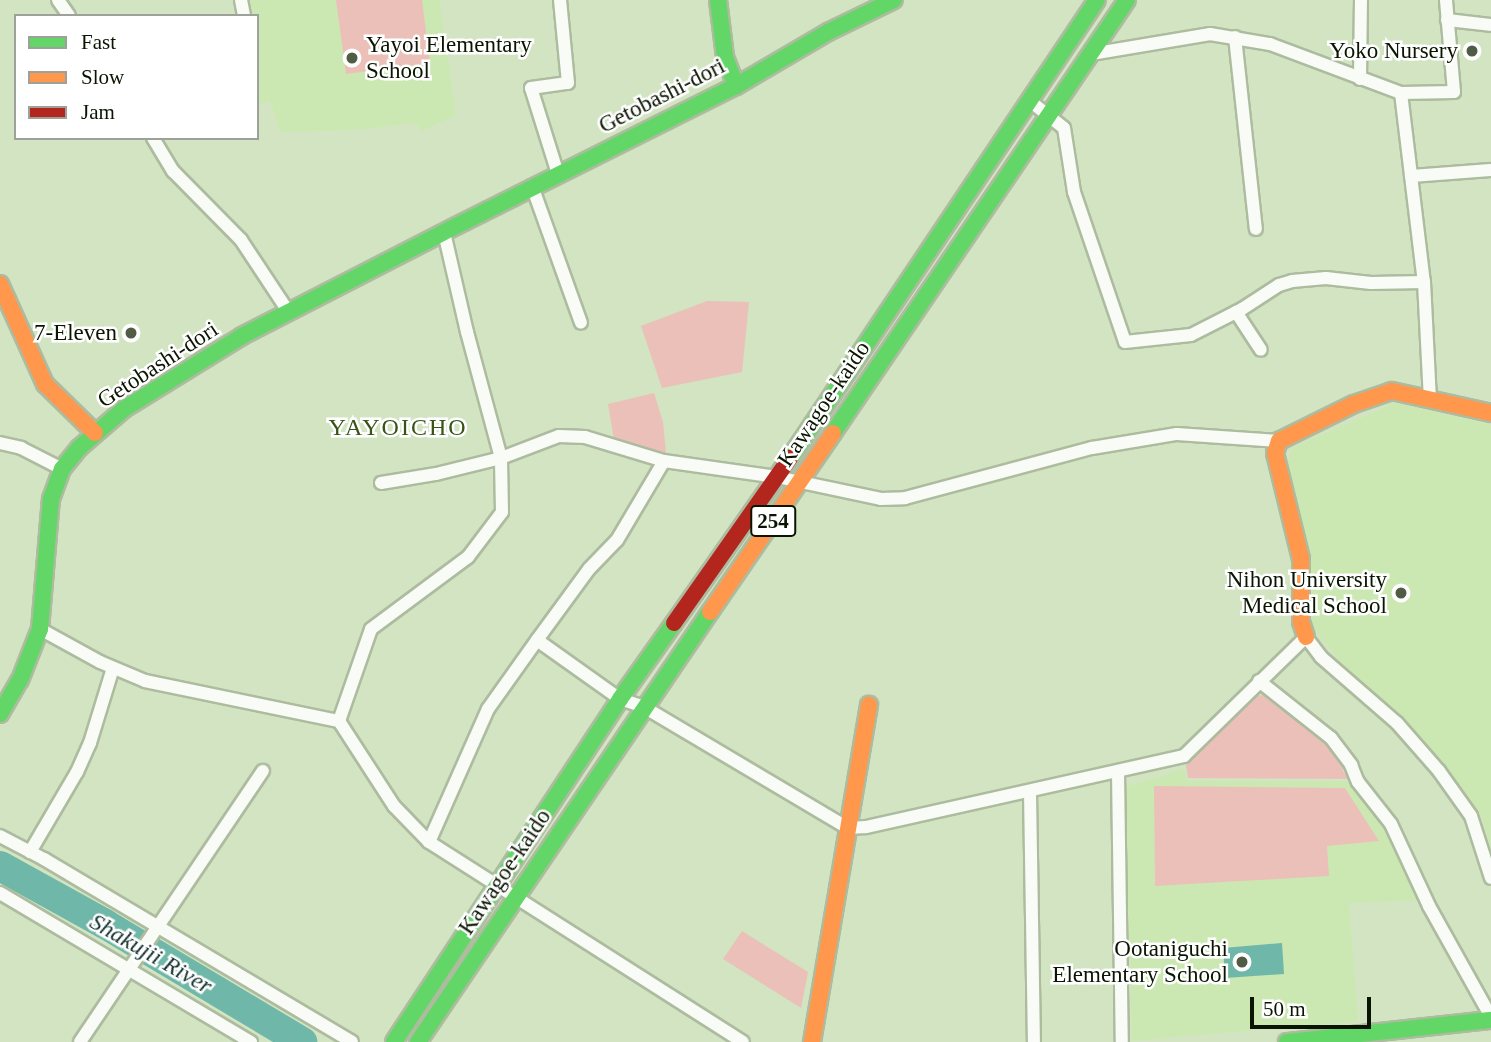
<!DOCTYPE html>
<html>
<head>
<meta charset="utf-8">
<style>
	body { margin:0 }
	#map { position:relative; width:1491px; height:1042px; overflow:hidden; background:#d2e4c1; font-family:Georgia,serif }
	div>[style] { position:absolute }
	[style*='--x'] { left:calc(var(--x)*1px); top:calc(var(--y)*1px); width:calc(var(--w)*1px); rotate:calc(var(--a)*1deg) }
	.built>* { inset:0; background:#cce8b2 }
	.green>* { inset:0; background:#ebc0b8 }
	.water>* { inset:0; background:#6fb7a8 }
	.river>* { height:30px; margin:-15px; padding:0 15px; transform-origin:15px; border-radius:15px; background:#6fb7a8 }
	.roads { filter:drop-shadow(2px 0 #adbb9f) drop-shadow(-2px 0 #adbb9f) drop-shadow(0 2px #adbb9f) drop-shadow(0 -2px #adbb9f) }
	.street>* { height:12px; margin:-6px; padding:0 6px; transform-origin:6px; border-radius:6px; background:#f8fbf6 }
	.fast>* { height:16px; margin:-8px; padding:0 8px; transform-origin:8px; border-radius:8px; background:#63d668 }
	.slow>* { height:16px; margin:-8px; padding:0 8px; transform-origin:8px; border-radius:8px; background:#ff974d }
	.jam>* { height:16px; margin:-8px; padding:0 8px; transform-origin:8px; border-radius:8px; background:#b3261e }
	.dots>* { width:19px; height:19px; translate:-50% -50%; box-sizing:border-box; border:4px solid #fff; border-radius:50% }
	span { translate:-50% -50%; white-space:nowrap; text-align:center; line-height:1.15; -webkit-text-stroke:5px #fff; paint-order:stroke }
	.shield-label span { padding:2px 5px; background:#fff; border:2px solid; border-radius:5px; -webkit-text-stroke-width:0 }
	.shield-label { font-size:21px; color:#0a1501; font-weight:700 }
	.poi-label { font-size:23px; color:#0a1501 }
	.left { translate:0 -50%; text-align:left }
	.right { translate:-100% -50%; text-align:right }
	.street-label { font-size:23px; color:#0a1501 }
	.neighbourhood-label { font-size:24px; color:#395217; letter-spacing:2px }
	.water-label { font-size:24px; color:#153230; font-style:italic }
	.legend { position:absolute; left:14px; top:14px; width:245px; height:126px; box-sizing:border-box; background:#fff; border:2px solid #9da199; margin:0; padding:9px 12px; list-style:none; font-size:21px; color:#0a1501 }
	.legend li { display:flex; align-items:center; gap:14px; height:35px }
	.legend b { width:35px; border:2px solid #9da199 }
	.scale { position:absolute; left:1250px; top:997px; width:121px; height:32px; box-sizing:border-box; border:4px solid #0a1501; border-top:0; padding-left:9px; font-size:21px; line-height:24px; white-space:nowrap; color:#0a1501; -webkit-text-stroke:5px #fff; paint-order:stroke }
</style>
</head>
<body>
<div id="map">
	<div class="built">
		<div style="clip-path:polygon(246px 0,439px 0,456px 115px,422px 131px,416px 123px,354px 130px,280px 132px,270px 100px,257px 105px,257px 16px,248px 16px)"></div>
		<div style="clip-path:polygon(1395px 403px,1491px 425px,1491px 849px,1482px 817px,1397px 715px,1339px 660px,1312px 627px,1311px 559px,1288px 462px,1292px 448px)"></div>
		<div style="clip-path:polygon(1184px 769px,1187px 781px,1351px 781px,1387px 827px,1418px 900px,1349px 903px,1358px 1021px,1132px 1041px,1125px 787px)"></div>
	</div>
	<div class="green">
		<div style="clip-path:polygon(336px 0,422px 0,430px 63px,346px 74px)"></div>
		<div style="clip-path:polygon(707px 301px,749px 302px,742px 372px,662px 388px,641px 326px)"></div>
		<div style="clip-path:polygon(654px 393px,663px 422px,666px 454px,661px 455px,614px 440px,608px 404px)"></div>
		<div style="clip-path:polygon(1267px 695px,1326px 740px,1342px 760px,1343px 771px,1350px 779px,1188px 778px,1186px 765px,1253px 696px)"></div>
		<div style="clip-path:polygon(1154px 786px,1345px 788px,1379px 841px,1327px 846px,1329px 876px,1155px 886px)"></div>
		<div style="clip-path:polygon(742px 931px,808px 972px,801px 1008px,723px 959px)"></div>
	</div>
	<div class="water">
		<div style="clip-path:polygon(1282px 943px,1284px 974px,1225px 978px,1223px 948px)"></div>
	</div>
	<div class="river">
		<div style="--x:0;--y:866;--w:120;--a:28.9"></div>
		<div style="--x:105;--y:924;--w:230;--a:30.9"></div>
	</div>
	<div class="roads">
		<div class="street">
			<div style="--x:58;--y:0;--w:19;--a:55"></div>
			<div style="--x:241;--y:0;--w:16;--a:79"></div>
			<div style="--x:1447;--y:20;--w:44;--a:6.5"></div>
			<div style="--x:1235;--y:37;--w:193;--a:83.8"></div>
			<div style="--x:1091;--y:54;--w:121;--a:-9.5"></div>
			<div style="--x:1210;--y:34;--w:61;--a:9.5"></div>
			<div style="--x:1270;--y:44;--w:140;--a:20.5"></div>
			<div style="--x:1401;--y:93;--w:53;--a:-1.1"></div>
			<div style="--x:1454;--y:92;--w:92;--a:-95"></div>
			<div style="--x:1360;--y:79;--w:79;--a:-89.3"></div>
			<div style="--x:1401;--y:93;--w:190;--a:83.1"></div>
			<div style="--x:1424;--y:282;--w:117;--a:87.1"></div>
			<div style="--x:1030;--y:101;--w:43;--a:38.5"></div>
			<div style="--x:1064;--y:128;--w:65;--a:81.1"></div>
			<div style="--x:1074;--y:192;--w:158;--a:71.2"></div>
			<div style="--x:1125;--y:342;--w:66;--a:-6.1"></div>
			<div style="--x:1191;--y:335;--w:57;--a:-27"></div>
			<div style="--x:1242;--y:309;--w:44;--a:-33"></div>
			<div style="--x:1279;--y:285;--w:14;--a:-17"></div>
			<div style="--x:1292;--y:281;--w:34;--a:-5"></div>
			<div style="--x:1326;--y:278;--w:45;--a:6.3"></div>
			<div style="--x:1371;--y:283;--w:53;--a:-1.1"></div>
			<div style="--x:153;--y:138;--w:39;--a:59"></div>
			<div style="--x:173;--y:171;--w:97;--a:45.4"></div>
			<div style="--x:241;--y:240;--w:85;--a:56.5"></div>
			<div style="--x:558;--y:174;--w:90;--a:-107.4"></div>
			<div style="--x:531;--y:88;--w:37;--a:-8"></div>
			<div style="--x:568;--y:83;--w:83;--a:-95.5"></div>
			<div style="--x:1411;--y:176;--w:80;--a:-4.3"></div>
			<div style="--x:532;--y:186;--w:145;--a:70.3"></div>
			<div style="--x:1236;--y:312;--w:45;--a:56.7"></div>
			<div style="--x:0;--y:443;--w:22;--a:13"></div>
			<div style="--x:21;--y:448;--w:46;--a:27.1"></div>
			<div style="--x:664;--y:461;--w:92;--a:120.7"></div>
			<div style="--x:617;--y:540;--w:40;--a:134"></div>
			<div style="--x:589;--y:569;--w:88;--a:126.2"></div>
			<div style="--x:537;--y:640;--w:102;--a:35.4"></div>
			<div style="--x:620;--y:699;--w:25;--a:18"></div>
			<div style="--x:644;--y:707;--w:237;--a:30.7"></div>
			<div style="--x:848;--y:828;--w:18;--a:-3"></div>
			<div style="--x:866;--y:827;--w:326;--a:-12.6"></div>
			<div style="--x:1184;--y:756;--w:170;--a:-44.3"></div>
			<div style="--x:1306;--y:637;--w:25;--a:53"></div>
			<div style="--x:1321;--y:657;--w:101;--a:41"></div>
			<div style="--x:1397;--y:723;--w:64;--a:48.8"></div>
			<div style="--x:1439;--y:771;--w:55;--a:54.6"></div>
			<div style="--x:1471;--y:816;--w:65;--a:72.1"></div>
			<div style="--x:381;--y:483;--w:56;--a:-9.3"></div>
			<div style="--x:436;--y:474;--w:67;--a:-13.8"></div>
			<div style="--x:501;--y:458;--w:62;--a:-20.8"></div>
			<div style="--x:559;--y:436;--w:26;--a:2"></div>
			<div style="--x:585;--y:437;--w:83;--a:16.9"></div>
			<div style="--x:664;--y:461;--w:114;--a:8.1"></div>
			<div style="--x:777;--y:477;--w:106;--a:11.9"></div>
			<div style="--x:881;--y:499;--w:24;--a:-2"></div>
			<div style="--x:905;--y:498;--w:194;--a:-15"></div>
			<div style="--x:1092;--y:448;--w:86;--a:-9.4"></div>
			<div style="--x:1177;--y:434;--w:102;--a:3.9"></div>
			<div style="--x:40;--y:629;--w:68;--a:28.8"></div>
			<div style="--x:100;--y:662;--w:49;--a:22.9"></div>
			<div style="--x:145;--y:681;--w:198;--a:11.7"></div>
			<div style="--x:339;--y:721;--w:97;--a:-70.8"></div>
			<div style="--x:371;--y:629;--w:121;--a:-36.6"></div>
			<div style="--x:468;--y:557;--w:56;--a:-52.9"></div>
			<div style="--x:502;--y:512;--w:54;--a:-91.1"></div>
			<div style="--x:501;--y:458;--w:131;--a:-105.1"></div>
			<div style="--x:467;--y:332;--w:103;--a:-103"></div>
			<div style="--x:444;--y:232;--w:4;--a:-27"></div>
			<div style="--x:1259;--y:681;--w:92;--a:38.4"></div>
			<div style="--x:1331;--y:738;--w:34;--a:53"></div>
			<div style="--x:1351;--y:765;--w:18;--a:68"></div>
			<div style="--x:1358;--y:782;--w:53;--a:51.8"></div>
			<div style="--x:1391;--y:824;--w:90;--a:65.1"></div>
			<div style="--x:1429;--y:906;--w:127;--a:60.8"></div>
			<div style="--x:339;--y:721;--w:101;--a:57.1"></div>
			<div style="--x:394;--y:806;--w:50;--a:45.8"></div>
			<div style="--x:429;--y:842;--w:372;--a:32.5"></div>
			<div style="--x:1118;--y:772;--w:270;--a:89.2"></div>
			<div style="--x:1030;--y:792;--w:250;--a:89.1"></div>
			<div style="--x:0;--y:836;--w:50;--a:27.6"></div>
			<div style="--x:44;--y:859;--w:358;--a:30.7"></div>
			<div style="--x:429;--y:842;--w:145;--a:-66.1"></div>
			<div style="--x:488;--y:709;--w:85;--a:-54.6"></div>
			<div style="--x:30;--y:852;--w:93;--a:-59.6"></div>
			<div style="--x:77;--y:772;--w:32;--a:-66"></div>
			<div style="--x:90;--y:743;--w:78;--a:-73"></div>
			<div style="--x:0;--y:893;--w:292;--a:30.7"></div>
			<div style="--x:80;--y:1042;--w:327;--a:-56"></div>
		</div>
		<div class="fast">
			<div style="--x:718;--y:0;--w:57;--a:83"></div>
			<div style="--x:725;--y:57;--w:31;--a:69"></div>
			<div style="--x:448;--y:230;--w:322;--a:-26.6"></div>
			<div style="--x:736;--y:86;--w:107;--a:-30.4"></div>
			<div style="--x:828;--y:32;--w:73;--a:-25.9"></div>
			<div style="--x:833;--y:433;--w:523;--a:-55.82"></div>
			<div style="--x:790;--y:458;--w:551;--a:-56.17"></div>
			<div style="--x:0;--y:714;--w:39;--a:-60"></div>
			<div style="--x:20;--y:680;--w:55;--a:-68.6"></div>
			<div style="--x:40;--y:629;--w:130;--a:-85.2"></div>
			<div style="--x:51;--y:499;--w:32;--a:-70"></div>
			<div style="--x:62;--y:469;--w:27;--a:-51"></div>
			<div style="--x:79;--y:448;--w:60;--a:-40.9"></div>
			<div style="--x:124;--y:409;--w:139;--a:-31.7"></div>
			<div style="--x:242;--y:336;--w:227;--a:-27.2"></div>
			<div style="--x:394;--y:1042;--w:411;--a:-56.6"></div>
			<div style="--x:620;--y:699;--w:93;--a:-54.6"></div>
			<div style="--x:418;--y:1042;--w:520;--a:-55.82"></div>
			<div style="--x:1287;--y:1042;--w:205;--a:-6.2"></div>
		</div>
		<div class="slow">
			<div style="--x:0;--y:284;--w:110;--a:65.8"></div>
			<div style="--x:45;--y:384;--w:70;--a:44.4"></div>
			<div style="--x:710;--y:612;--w:217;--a:-55.5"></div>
			<div style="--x:1306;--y:637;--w:16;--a:-108"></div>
			<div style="--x:1301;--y:622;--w:63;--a:-90"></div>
			<div style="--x:1301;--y:559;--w:109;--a:-103.8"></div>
			<div style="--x:1275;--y:453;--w:13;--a:-72"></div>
			<div style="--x:1279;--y:441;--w:84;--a:-26.3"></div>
			<div style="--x:1354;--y:404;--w:40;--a:-18.9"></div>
			<div style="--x:1392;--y:391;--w:101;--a:12.5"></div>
			<div style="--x:812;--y:1042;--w:342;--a:-80.4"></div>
		</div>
		<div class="jam">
			<div style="--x:674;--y:623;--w:202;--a:-54.9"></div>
		</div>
	</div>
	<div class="dots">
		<div style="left:1472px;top:51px;background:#505d44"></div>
		<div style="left:352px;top:58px;background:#505d44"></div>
		<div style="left:131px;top:333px;background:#505d44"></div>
		<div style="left:1401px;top:593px;background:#505d44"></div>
		<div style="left:1242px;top:962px;background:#505d44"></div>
	</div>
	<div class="shield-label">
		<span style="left:773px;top:521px">254</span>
	</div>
	<div class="poi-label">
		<span class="left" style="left:366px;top:58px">Yayoi Elementary<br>School</span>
		<span class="right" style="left:1458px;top:51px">Yoko Nursery</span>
		<span class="right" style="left:117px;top:333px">7-Eleven</span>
		<span class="right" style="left:1387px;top:593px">Nihon University<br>Medical School</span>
		<span class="right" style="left:1228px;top:962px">Ootaniguchi<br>Elementary School</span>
	</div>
	<div class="street-label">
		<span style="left:662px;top:96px;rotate:-27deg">Getobashi-dori</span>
		<span style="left:158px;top:365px;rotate:-33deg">Getobashi-dori</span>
		<span style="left:824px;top:404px;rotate:-56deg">Kawagoe-kaido</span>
		<span style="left:505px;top:872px;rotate:-56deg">Kawagoe-kaido</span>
	</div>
	<div class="neighbourhood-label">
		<span style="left:398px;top:428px">YAYOICHO</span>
	</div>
	<div class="water-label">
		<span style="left:151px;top:954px;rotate:30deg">Shakujii River</span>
	</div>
	<ul class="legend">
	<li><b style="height:9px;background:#63d668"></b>Fast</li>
	<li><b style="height:9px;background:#ff974d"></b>Slow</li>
	<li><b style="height:9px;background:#b3261e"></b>Jam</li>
	</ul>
	<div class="scale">50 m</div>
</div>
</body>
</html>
